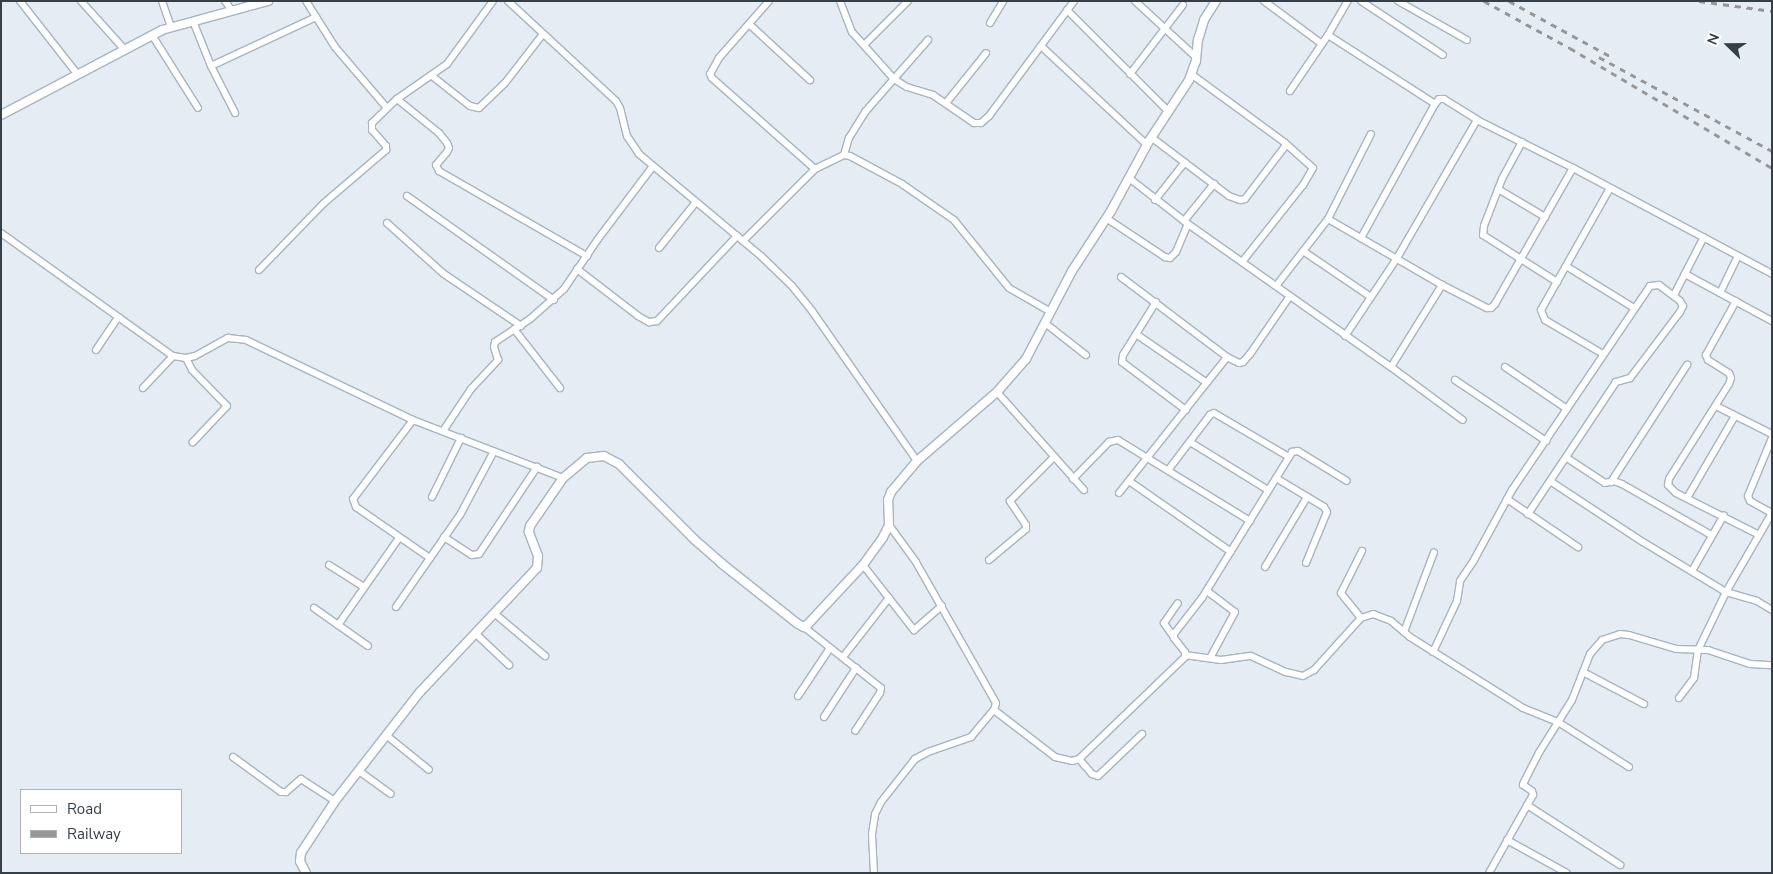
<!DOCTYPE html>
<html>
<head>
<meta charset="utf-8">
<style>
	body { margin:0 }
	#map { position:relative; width:1773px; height:874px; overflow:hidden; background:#e5ecf4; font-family:"Nunito Sans",sans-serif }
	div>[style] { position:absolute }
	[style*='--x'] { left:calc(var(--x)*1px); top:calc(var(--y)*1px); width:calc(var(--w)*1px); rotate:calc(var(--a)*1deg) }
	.roads { filter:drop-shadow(1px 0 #a7b4c0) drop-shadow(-1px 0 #a7b4c0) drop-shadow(0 1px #a7b4c0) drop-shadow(0 -1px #a7b4c0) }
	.minor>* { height:6px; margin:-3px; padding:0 3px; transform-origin:3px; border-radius:3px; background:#fff }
	.tertiary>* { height:8px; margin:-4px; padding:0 4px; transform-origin:4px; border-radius:4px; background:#fff }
	.rail>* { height:2.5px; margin-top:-1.25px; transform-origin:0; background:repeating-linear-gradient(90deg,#969696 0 6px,transparent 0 12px) }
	span { translate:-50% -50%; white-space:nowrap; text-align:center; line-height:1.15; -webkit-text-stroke:4px #fff; paint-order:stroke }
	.frame { position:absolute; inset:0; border:2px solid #343f47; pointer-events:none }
	.legend { position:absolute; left:20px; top:789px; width:162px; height:65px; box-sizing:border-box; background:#fff; border:1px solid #aeb2b5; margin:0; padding:6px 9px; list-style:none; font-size:15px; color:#343f47 }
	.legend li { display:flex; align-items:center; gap:10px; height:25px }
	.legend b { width:25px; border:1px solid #aeb2b5 }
	.north { position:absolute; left:1703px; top:20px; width:50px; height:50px; -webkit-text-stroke:4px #fff; paint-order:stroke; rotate:292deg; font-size:14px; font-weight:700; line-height:20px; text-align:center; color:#343f47 }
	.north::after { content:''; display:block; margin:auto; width:18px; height:22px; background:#343f47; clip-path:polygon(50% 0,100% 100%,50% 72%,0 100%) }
</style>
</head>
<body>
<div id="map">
	<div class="roads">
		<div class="minor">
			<div style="--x:20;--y:1;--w:94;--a:51.9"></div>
			<div style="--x:81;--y:1;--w:66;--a:48.1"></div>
			<div style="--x:162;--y:1;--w:28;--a:71"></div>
			<div style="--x:225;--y:1;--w:12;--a:55"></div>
			<div style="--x:306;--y:1;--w:54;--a:57.8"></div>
			<div style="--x:335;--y:47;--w:80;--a:49.6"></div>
			<div style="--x:508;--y:1;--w:147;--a:42.8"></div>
			<div style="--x:616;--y:101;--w:8;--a:60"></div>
			<div style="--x:620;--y:108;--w:29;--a:76"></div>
			<div style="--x:627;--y:136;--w:22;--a:56"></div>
			<div style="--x:639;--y:154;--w:159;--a:39.9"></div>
			<div style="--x:761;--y:256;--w:43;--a:44.1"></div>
			<div style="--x:792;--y:286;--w:32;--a:51"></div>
			<div style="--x:812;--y:311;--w:183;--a:55"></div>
			<div style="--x:769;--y:1;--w:76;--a:131.3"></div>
			<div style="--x:719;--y:58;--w:18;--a:119"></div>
			<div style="--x:710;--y:74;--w:4;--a:63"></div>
			<div style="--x:712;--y:78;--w:137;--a:41.5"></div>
			<div style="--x:840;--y:1;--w:33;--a:69"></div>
			<div style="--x:852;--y:32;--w:63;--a:48.2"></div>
			<div style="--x:894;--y:79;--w:15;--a:32"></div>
			<div style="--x:907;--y:87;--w:27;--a:17"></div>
			<div style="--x:933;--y:95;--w:50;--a:34.3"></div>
			<div style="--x:974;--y:123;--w:7;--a:0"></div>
			<div style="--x:981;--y:123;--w:11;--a:-41"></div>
			<div style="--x:989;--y:116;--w:143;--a:-53.5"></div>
			<div style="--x:1135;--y:1;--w:83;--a:42.6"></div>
			<div style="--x:1264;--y:1;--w:72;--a:36.6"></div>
			<div style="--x:1361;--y:1;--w:98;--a:33.4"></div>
			<div style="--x:1398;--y:1;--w:79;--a:29.5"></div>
			<div style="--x:1067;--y:10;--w:143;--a:45"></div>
			<div style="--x:193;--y:21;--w:48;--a:68.2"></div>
			<div style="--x:211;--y:66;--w:53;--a:62.9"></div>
			<div style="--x:990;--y:23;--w:26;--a:-59"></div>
			<div style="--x:749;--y:24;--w:83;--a:42.6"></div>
			<div style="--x:152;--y:35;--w:86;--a:57.8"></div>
			<div style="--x:1328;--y:35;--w:127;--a:32.8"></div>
			<div style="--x:864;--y:45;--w:62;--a:-45"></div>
			<div style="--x:1041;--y:46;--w:145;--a:43"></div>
			<div style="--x:211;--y:66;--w:116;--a:-25"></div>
			<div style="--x:1130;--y:74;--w:87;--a:-52.5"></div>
			<div style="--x:1191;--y:74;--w:115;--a:36.2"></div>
			<div style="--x:1284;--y:142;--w:39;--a:42"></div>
			<div style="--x:1313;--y:168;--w:20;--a:120"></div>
			<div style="--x:1303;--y:185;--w:98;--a:128.4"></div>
			<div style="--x:432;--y:76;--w:48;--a:38.3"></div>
			<div style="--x:470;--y:106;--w:9;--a:13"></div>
			<div style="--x:479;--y:108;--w:36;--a:-44"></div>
			<div style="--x:505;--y:83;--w:62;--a:-52.2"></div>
			<div style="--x:1290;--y:91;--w:68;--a:-55.8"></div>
			<div style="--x:1328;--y:35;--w:39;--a:-60"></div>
			<div style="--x:397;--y:99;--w:54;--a:39"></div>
			<div style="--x:439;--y:133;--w:13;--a:51"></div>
			<div style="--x:447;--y:143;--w:5;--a:68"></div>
			<div style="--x:449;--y:148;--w:4;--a:117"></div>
			<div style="--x:447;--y:152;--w:17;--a:130"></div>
			<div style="--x:436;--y:165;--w:7;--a:63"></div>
			<div style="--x:439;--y:171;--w:171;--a:29.9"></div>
			<div style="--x:946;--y:103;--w:64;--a:-51.3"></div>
			<div style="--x:1151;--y:137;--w:98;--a:37.1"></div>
			<div style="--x:1229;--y:196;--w:12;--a:20"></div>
			<div style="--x:1240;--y:200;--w:5;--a:-11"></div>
			<div style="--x:1245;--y:199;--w:68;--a:-52.8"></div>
			<div style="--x:1522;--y:142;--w:42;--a:118.4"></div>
			<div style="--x:1502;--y:179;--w:50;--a:111"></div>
			<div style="--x:1484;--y:226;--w:9;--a:96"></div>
			<div style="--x:1483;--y:235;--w:88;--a:32.4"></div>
			<div style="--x:844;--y:155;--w:18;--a:-74"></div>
			<div style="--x:849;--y:138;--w:31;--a:-58"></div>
			<div style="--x:865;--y:112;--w:96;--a:-48.8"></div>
			<div style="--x:1129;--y:178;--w:75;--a:37.9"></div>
			<div style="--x:1188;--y:224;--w:248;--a:35.2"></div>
			<div style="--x:1391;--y:367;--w:89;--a:36.4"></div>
			<div style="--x:1498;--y:189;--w:55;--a:30.8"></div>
			<div style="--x:407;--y:196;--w:180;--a:35.3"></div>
			<div style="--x:1155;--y:200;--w:48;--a:-51.7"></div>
			<div style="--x:1106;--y:218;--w:71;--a:33.5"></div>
			<div style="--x:1165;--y:257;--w:5;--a:11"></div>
			<div style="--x:1170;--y:258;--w:8;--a:-45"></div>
			<div style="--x:1176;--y:252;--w:30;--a:-67"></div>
			<div style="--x:1328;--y:219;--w:132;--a:30.1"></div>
			<div style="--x:1442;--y:285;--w:51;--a:27.1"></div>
			<div style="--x:1487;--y:308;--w:4;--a:0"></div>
			<div style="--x:1491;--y:308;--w:6;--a:-45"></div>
			<div style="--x:1495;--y:304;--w:157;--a:-60.2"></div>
			<div style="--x:1184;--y:221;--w:48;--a:-51"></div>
			<div style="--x:387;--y:223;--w:76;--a:41.8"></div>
			<div style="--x:444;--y:274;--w:93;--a:34"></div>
			<div style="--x:1;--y:233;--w:211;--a:35.6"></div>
			<div style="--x:173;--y:356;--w:13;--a:9"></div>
			<div style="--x:186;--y:358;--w:9;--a:-13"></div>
			<div style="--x:195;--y:356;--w:38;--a:-29"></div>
			<div style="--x:228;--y:338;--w:18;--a:6"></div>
			<div style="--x:246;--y:340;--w:185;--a:25.6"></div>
			<div style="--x:413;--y:420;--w:161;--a:21.1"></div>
			<div style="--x:1361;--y:238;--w:153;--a:-61.1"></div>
			<div style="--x:1435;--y:104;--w:6;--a:-51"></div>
			<div style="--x:1439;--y:99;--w:5;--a:0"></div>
			<div style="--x:1444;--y:99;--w:39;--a:32"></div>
			<div style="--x:1477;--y:120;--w:107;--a:26.6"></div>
			<div style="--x:1573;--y:168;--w:225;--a:28"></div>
			<div style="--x:743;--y:241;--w:102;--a:-45"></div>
			<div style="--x:815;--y:169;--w:32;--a:-26"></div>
			<div style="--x:844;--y:155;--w:6;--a:9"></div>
			<div style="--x:850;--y:156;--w:59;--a:28.3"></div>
			<div style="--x:902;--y:184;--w:63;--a:34.7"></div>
			<div style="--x:954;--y:220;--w:87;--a:51"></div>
			<div style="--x:1009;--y:288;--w:48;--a:29.7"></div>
			<div style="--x:659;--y:248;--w:59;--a:-51.2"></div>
			<div style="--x:1303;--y:251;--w:82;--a:34.1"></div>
			<div style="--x:1566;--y:266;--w:80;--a:31.7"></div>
			<div style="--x:577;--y:269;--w:77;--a:37.6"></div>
			<div style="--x:638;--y:316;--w:13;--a:29"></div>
			<div style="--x:649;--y:322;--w:8;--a:-7"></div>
			<div style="--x:657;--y:321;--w:117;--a:-46.7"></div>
			<div style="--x:259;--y:270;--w:93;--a:-45.9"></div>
			<div style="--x:324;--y:203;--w:82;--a:-40.5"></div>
			<div style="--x:386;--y:150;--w:4;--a:-90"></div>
			<div style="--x:386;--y:146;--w:21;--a:-131"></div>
			<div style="--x:372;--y:130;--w:7;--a:-90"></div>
			<div style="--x:372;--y:123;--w:35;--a:-44"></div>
			<div style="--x:397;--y:99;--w:61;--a:-35"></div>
			<div style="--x:447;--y:64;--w:78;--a:-53.9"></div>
			<div style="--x:1685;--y:274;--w:99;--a:28.4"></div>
			<div style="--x:1121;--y:277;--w:133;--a:37"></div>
			<div style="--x:1227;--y:357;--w:13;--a:27"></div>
			<div style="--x:1239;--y:363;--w:4;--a:-14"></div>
			<div style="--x:1243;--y:362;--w:11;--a:-49"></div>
			<div style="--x:1250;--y:354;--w:70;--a:-55.4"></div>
			<div style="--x:1276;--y:286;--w:85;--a:-52.2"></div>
			<div style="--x:1328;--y:219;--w:95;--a:-63.2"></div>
			<div style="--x:1720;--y:293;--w:41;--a:-64.1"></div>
			<div style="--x:1674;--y:295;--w:65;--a:-62.7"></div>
			<div style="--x:1736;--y:301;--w:62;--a:119.1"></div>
			<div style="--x:1706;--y:355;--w:5;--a:68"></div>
			<div style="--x:1708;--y:360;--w:25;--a:32"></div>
			<div style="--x:1729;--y:373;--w:5;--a:68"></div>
			<div style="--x:1731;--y:378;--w:6;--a:108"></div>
			<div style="--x:1729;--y:384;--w:112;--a:122.3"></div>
			<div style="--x:1669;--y:479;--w:6;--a:99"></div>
			<div style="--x:1668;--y:485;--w:11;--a:45"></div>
			<div style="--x:1676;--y:493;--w:93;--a:26.8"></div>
			<div style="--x:1156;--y:302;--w:62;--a:121.9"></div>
			<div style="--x:1123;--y:355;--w:7;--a:98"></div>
			<div style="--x:1122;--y:362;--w:80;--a:36.9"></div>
			<div style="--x:1045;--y:323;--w:52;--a:38"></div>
			<div style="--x:514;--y:329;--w:75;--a:52.1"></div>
			<div style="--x:1136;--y:334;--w:86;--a:34.6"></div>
			<div style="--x:1345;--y:336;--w:94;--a:-56.3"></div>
			<div style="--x:1397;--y:258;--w:160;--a:-59.9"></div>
			<div style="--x:96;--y:350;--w:40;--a:-56"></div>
			<div style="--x:1603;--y:354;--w:67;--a:-149.6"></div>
			<div style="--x:1545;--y:320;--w:11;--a:-112"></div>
			<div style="--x:1541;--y:310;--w:140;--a:-60.5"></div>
			<div style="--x:186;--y:358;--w:13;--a:63"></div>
			<div style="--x:192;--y:370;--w:50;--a:45.8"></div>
			<div style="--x:227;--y:406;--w:50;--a:133.4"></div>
			<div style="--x:1391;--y:367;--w:97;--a:-58.1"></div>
			<div style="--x:1505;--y:367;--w:75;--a:34.1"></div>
			<div style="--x:1455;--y:380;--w:110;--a:33.8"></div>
			<div style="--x:143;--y:388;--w:44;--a:-46.8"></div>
			<div style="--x:997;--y:392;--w:131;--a:48.4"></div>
			<div style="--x:1716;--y:406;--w:63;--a:26.6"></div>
			<div style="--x:413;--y:420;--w:99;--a:127.2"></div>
			<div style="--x:353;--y:499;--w:9;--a:69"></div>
			<div style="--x:356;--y:507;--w:90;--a:34.6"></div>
			<div style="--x:443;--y:431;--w:50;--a:-56.3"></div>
			<div style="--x:471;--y:389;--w:40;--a:-47"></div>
			<div style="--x:498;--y:360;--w:14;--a:-107"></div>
			<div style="--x:494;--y:347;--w:5;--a:-79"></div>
			<div style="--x:495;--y:342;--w:42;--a:-33.3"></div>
			<div style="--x:530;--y:319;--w:45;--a:-41.4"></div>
			<div style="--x:564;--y:289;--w:60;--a:-55.8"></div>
			<div style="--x:598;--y:239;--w:91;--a:-53"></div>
			<div style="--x:1772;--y:438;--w:63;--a:112.5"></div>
			<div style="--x:1748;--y:496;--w:5;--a:68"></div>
			<div style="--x:1750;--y:501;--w:25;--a:29"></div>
			<div style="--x:1190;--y:442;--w:92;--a:31.6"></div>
			<div style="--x:1567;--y:458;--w:45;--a:33.3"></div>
			<div style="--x:1605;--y:483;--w:9;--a:-13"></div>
			<div style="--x:1614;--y:481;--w:9;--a:21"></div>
			<div style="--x:1622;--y:484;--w:103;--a:29.8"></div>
			<div style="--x:1169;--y:469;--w:68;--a:-52.8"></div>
			<div style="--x:1210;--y:415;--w:4;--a:-27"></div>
			<div style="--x:1214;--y:413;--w:87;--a:30.4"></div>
			<div style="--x:1276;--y:478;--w:56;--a:31.1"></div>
			<div style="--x:1324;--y:507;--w:6;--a:59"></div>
			<div style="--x:1327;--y:512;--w:55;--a:112.4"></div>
			<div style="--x:1073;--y:479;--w:52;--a:-45.8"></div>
			<div style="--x:1109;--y:442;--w:9;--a:-13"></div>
			<div style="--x:1118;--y:440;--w:155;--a:31.5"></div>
			<div style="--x:1129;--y:481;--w:124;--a:34.8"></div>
			<div style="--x:1550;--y:481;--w:111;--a:33.3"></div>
			<div style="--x:1643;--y:542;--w:97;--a:31.1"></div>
			<div style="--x:1726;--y:592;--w:32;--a:16"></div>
			<div style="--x:1757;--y:601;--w:17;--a:31"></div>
			<div style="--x:1611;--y:482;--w:140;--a:-57"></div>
			<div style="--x:1119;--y:493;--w:174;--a:-51.5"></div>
			<div style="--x:432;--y:497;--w:66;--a:-63.8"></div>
			<div style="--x:1687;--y:498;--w:95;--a:-59.7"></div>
			<div style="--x:1507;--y:499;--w:86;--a:34.1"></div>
			<div style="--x:444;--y:537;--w:33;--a:33"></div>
			<div style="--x:472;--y:555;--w:7;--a:-8"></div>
			<div style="--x:479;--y:554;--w:105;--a:-56.3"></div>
			<div style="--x:989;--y:560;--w:48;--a:-40"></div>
			<div style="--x:1026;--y:529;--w:4;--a:-90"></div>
			<div style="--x:1026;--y:525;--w:29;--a:-124"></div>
			<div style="--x:1010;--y:501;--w:62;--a:-45"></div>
			<div style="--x:329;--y:565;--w:41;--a:32.2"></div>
			<div style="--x:863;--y:565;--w:83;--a:51.9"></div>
			<div style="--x:914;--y:630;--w:37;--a:-41"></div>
			<div style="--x:1265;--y:567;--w:82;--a:-59"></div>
			<div style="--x:1692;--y:571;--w:64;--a:-60.3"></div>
			<div style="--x:1207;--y:591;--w:35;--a:37"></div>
			<div style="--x:1235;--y:612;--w:52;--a:118.5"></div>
			<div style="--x:396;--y:607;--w:112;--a:-55.2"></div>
			<div style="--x:460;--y:515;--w:72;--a:-62"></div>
			<div style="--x:314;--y:608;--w:66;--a:35.1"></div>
			<div style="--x:494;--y:613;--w:67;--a:40.1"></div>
			<div style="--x:1361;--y:618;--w:32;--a:-129"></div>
			<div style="--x:1341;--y:593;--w:47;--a:-63.4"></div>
			<div style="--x:338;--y:625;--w:106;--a:-55"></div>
			<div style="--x:804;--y:627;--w:98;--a:38.4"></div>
			<div style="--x:881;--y:688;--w:5;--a:101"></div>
			<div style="--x:880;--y:693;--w:45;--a:123.3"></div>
			<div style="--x:1404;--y:632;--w:85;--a:-69.4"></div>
			<div style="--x:475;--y:633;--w:47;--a:43.3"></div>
			<div style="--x:1173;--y:636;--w:16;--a:-125"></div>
			<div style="--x:1164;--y:623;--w:24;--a:-55"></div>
			<div style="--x:1433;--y:652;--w:56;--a:-64.8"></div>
			<div style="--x:1457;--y:601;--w:20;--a:-81"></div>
			<div style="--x:1460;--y:581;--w:25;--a:-56"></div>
			<div style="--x:1474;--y:560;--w:80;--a:-61.5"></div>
			<div style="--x:1512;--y:490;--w:246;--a:-55.9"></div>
			<div style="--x:1650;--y:286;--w:9;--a:-6"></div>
			<div style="--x:1659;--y:285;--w:26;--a:37"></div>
			<div style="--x:1680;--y:301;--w:6;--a:59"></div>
			<div style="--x:1683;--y:306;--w:7;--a:117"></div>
			<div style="--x:1680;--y:312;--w:83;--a:127.1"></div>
			<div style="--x:1630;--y:378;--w:15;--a:164"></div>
			<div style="--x:1616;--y:382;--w:159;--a:123.7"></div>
			<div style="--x:1185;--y:655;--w:36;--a:8"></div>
			<div style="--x:1221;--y:660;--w:30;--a:-8"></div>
			<div style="--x:1251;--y:656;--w:38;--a:25"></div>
			<div style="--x:1286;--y:672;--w:17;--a:13"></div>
			<div style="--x:1303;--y:676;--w:13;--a:-29"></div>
			<div style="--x:1314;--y:670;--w:70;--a:-47.9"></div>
			<div style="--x:1361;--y:618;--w:13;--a:-18"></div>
			<div style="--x:1373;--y:614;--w:19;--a:21"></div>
			<div style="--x:1391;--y:621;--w:25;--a:40"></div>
			<div style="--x:1410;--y:637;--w:133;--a:32.1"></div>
			<div style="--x:1523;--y:708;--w:38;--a:22"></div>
			<div style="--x:1558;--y:722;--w:84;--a:32.4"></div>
			<div style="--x:843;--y:657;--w:75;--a:-52.1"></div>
			<div style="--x:1583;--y:672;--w:69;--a:27.7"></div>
			<div style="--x:798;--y:696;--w:58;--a:-56.3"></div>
			<div style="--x:1679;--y:698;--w:25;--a:-53"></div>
			<div style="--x:1694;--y:678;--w:28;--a:-82"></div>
			<div style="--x:1698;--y:650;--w:64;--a:-64.2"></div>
			<div style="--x:1726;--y:592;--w:91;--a:-59.8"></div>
			<div style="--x:994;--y:710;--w:77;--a:37.6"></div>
			<div style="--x:1055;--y:757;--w:17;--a:13"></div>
			<div style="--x:1072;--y:761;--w:7;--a:-16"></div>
			<div style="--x:1079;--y:759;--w:147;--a:-43.9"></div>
			<div style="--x:1185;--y:657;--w:5;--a:-90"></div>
			<div style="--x:1185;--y:652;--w:18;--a:-128"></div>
			<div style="--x:1174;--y:638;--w:4;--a:-90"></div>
			<div style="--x:1174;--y:634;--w:46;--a:-52.1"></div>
			<div style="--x:1202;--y:598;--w:172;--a:-58.3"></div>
			<div style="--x:1292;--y:452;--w:6;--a:-9"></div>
			<div style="--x:1298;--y:451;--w:57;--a:31.5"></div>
			<div style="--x:824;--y:717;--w:59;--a:-56.9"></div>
			<div style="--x:386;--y:735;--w:55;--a:39.1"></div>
			<div style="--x:233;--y:757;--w:59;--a:36.1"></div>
			<div style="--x:281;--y:792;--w:5;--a:0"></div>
			<div style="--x:286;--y:792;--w:20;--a:-41"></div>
			<div style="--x:301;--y:779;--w:40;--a:32.9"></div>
			<div style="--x:1079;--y:759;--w:20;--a:49"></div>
			<div style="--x:1092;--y:774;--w:6;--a:18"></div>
			<div style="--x:1098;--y:776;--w:61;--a:-43.7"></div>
			<div style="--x:359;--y:771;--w:39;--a:36"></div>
			<div style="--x:1527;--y:805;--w:111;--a:32.8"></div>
			<div style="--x:1507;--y:840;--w:68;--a:28.8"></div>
			<div style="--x:874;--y:873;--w:39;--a:-93"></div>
			<div style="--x:872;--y:834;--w:20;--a:-81"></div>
			<div style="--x:875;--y:814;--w:13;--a:-63"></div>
			<div style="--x:881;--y:802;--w:55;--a:-51.7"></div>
			<div style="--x:915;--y:759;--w:15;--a:-28"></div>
			<div style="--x:928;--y:752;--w:46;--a:-19.2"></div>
			<div style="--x:971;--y:737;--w:35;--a:-50"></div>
			<div style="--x:994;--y:710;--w:7;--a:-74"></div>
			<div style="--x:996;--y:703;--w:162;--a:-119.6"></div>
			<div style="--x:916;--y:562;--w:46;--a:-126.1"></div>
			<div style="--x:1489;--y:873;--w:90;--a:-60.6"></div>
			<div style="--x:1533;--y:795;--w:4;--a:-104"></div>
			<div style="--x:1532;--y:791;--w:11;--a:-146"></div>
			<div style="--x:1523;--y:785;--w:3;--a:-72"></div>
			<div style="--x:1524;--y:782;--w:35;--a:-63"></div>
			<div style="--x:1540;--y:751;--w:60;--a:-57.9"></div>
			<div style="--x:1572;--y:700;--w:49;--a:-68.6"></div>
			<div style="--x:1590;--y:654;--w:18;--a:-49"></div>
			<div style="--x:1602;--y:640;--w:19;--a:-18"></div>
			<div style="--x:1620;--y:634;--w:9;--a:6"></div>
			<div style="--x:1629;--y:635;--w:49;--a:16.6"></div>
			<div style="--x:1676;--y:649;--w:32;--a:2"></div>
			<div style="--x:1708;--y:650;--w:44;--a:18.4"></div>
			<div style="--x:1750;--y:664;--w:22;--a:3"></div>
		</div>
		<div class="tertiary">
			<div style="--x:1;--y:115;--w:182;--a:-27.8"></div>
			<div style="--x:162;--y:30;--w:110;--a:-15.3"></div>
			<div style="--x:306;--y:873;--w:13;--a:-117"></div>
			<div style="--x:300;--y:861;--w:8;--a:-83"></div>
			<div style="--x:301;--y:853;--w:62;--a:-56.8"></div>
			<div style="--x:335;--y:801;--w:138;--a:-52.1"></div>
			<div style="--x:420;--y:692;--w:170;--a:-46.7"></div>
			<div style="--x:537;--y:568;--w:12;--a:-85"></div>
			<div style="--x:538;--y:556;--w:26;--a:-111"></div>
			<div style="--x:529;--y:532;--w:6;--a:-81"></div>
			<div style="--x:530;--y:526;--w:58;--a:-55.5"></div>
			<div style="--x:563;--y:478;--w:31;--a:-40"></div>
			<div style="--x:587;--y:458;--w:17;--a:-7"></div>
			<div style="--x:604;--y:456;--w:17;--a:28"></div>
			<div style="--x:619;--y:464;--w:107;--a:45"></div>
			<div style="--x:695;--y:540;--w:35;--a:41"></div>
			<div style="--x:721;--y:563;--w:98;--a:38.4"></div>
			<div style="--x:798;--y:624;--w:7;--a:27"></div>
			<div style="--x:804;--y:627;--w:5;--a:-37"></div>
			<div style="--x:808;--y:624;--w:81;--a:-47"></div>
			<div style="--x:863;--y:565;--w:34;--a:-54"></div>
			<div style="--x:883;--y:537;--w:13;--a:-63"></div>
			<div style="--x:889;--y:525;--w:25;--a:-92"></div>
			<div style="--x:888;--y:500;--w:9;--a:-69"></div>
			<div style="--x:891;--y:492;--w:40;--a:-50"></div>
			<div style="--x:917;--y:461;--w:106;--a:-40.8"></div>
			<div style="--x:997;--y:392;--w:44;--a:-48.7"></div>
			<div style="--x:1026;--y:359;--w:99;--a:-62.4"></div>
			<div style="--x:1072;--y:271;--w:72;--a:-57"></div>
			<div style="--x:1111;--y:211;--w:80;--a:-61.5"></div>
			<div style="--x:1149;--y:141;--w:73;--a:-56.7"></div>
			<div style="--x:1189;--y:80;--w:20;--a:-70"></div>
			<div style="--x:1196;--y:61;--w:21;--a:-85"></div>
			<div style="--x:1198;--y:40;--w:21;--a:-73"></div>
			<div style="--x:1204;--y:20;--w:22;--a:-58"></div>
		</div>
	</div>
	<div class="rail">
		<div style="--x:1484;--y:1;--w:98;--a:28.7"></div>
		<div style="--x:1570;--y:48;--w:235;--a:30.7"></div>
		<div style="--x:1509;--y:1;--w:115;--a:28.6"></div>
		<div style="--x:1699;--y:1;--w:74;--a:7.8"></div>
		<div style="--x:1599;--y:57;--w:197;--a:28.5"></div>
	</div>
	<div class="frame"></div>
	<ul class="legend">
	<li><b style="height:6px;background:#fff"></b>Road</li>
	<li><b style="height:6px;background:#969696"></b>Railway</li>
	</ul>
	<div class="north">N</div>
</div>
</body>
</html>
